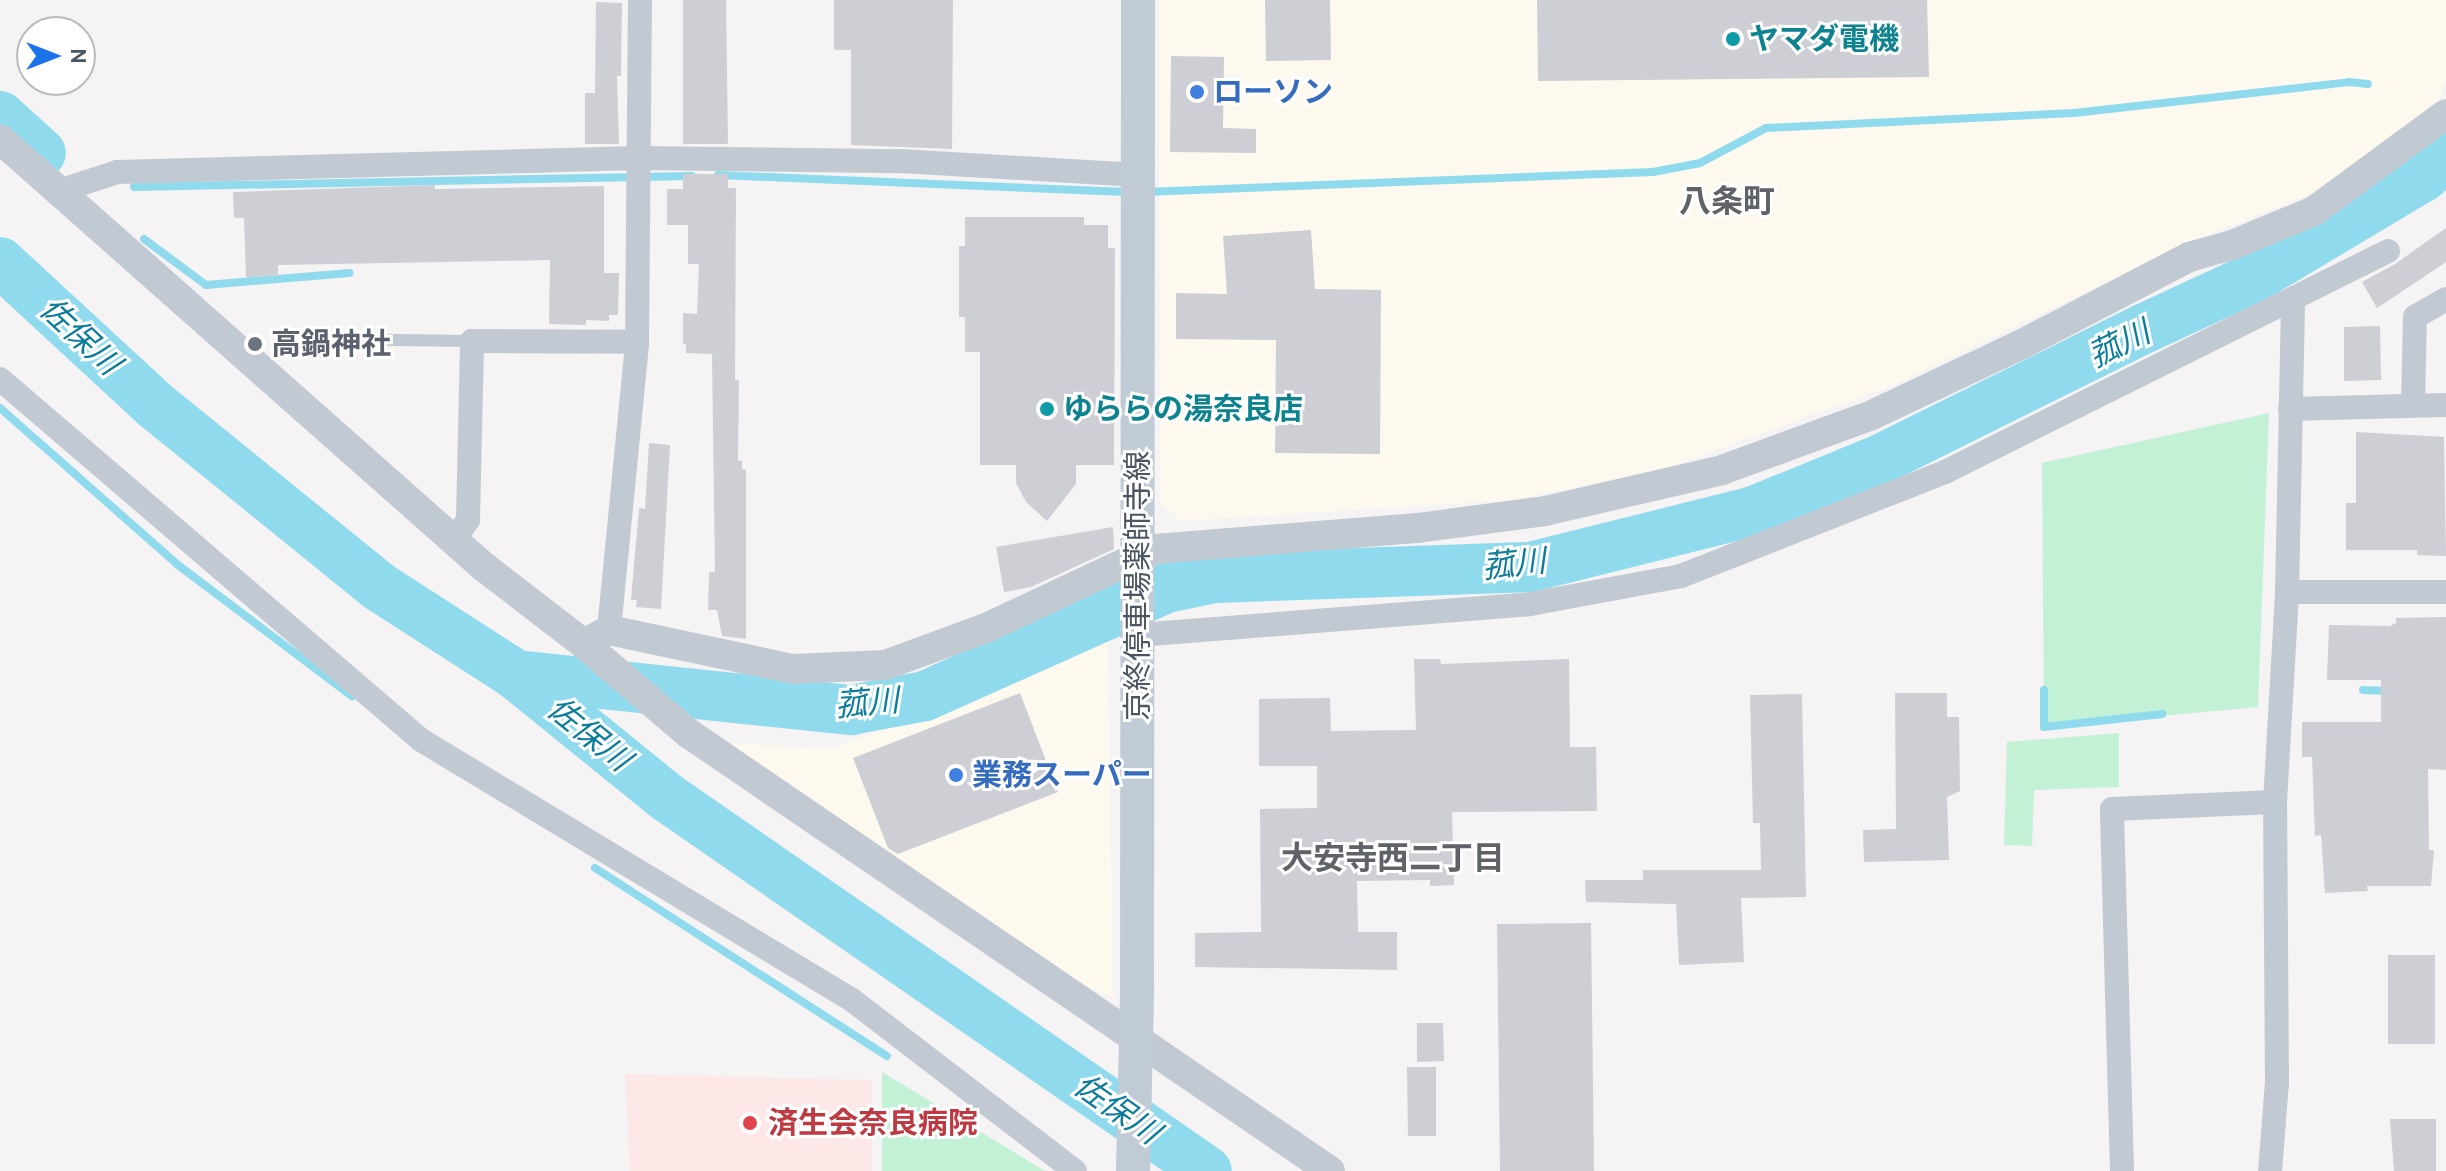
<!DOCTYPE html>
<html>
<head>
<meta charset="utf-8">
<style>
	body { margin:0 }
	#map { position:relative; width:2446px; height:1171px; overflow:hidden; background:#f5f3f3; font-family:Cabin,"Noto Sans JP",sans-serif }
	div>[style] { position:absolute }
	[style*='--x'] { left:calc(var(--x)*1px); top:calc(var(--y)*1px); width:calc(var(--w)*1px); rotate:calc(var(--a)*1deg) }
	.commercial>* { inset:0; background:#fdf9ef }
	.medical>* { inset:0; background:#fce8e6 }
	.green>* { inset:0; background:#c3f1d5 }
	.stream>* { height:8px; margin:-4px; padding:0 4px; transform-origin:4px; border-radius:4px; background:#90daee }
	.river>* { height:50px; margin:-25px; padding:0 25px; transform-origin:25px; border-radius:25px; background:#90daee }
	.building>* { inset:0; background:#cdcfd5 }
	.service>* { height:12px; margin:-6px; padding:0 6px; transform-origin:6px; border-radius:6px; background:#c1cad2 }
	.minor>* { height:24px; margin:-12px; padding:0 12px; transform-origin:12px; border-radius:12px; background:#c1cad2 }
	.tertiary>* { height:30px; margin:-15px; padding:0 15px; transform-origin:15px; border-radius:15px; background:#c1cad2 }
	.secondary>* { height:34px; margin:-17px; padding:0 17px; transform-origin:17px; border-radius:17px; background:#c1cbd6 }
	.dots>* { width:22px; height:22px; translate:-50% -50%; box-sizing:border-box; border:4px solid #fff; border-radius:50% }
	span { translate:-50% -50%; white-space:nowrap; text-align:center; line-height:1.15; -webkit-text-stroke:6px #fff; paint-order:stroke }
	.culture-label { font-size:30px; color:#0d838f; font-weight:700 }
	.left { translate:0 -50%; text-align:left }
	.shop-label { font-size:30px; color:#366cbe; font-weight:700 }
	.worship-label { font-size:30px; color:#5b616d; font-weight:700 }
	.street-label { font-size:30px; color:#4a5661 }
	.health-label { font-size:30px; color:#be3a42; font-weight:700 }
	.neighbourhood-label { font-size:32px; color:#5f6368; font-weight:700 }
	.water-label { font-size:32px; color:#0c7c9b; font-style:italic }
	.north { position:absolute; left:16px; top:16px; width:80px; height:80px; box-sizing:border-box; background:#fff; border:2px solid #b7bbc0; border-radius:50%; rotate:90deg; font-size:22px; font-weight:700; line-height:32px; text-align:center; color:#4a5661 }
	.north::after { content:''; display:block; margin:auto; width:28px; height:36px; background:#1a73e8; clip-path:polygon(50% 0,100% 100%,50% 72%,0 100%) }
</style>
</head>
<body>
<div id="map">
	<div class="commercial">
		<div style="clip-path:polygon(1159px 0,2446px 0,2446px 78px,2437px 106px,2329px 186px,2180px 246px,1896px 384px,1664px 469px,1512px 500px,1181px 521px,1160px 502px)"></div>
		<div style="clip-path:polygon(1108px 633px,1113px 998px,1075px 981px,722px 743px,830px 749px,982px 692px)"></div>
	</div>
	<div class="medical">
		<div style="clip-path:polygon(625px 1074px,872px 1080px,872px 1171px,630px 1171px)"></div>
	</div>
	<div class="green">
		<div style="clip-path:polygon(2269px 413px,2258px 707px,2044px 727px,2042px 463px)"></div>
		<div style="clip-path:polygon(2119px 733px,2119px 787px,2034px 790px,2032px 846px,2004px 845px,2007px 742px)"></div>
		<div style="clip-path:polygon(882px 1072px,1045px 1171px,882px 1171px)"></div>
	</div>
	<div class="stream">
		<div style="--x:718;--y:175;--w:414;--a:2.4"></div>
		<div style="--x:134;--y:187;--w:558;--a:-1.13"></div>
		<div style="--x:1145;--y:192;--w:508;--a:-2.25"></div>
		<div style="--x:1653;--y:172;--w:48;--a:-10.8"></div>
		<div style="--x:1700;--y:163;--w:75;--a:-27.9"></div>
		<div style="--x:1766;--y:128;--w:308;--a:-2.8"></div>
		<div style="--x:2074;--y:113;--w:277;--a:-6.4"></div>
		<div style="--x:2349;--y:82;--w:19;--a:6"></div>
		<div style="--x:144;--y:239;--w:77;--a:36.6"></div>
		<div style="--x:206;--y:285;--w:144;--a:-4.8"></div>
		<div style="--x:0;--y:408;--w:237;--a:41.4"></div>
		<div style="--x:178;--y:565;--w:218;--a:37"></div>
		<div style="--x:2044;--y:690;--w:37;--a:90"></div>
		<div style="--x:2044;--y:727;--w:119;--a:-6.3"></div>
		<div style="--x:2363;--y:690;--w:26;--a:2"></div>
		<div style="--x:595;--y:868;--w:347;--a:32.8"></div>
	</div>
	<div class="river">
		<div style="--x:0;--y:116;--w:55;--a:42.1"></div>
		<div style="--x:0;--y:262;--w:212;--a:42.7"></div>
		<div style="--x:156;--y:406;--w:286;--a:39"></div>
		<div style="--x:378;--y:586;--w:164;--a:32.8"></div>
		<div style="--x:516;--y:675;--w:196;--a:39"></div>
		<div style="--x:668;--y:798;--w:655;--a:34.68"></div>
		<div style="--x:516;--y:675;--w:337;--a:6"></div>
		<div style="--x:851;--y:710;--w:75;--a:-10.7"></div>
		<div style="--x:925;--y:696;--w:264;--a:-24.1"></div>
		<div style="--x:1166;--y:588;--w:50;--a:-11.5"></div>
		<div style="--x:1215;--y:578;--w:315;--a:-2"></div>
		<div style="--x:1530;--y:567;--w:231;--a:-14"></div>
		<div style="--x:1754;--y:511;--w:137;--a:-22.3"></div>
		<div style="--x:1881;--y:459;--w:292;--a:-26.4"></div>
		<div style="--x:2143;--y:329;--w:123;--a:-24.9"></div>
		<div style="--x:2255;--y:277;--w:196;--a:-30.8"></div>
		<div style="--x:2423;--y:177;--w:30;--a:-41"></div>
	</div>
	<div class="building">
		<div style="clip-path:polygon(683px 0,726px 0,728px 144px,683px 144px)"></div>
		<div style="clip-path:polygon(834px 0,953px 0,952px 149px,851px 145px,851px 50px,834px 50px)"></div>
		<div style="clip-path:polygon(1265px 0,1330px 0,1331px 60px,1266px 61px)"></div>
		<div style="clip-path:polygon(1537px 0,1927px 0,1929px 77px,1538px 81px)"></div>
		<div style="clip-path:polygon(596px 2px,622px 3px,621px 76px,617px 76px,619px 144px,585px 144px,585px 93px,595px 93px)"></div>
		<div style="clip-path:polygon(1171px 56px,1224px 57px,1223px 128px,1256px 129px,1256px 153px,1170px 152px)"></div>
		<div style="clip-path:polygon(683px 174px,728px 174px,728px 188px,736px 188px,735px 380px,739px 380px,738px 461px,742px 461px,742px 469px,746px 470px,746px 639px,722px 636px,717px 610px,708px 610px,709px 572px,715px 572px,712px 354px,686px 353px,686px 344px,683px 344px,683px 313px,697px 314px,699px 264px,688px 264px,688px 225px,667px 225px,667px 189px,683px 189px)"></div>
		<div style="clip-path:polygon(435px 185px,435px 189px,604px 186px,604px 273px,619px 273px,618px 315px,609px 315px,609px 321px,586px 320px,586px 325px,549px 324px,550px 260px,278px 265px,278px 276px,246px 277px,244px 218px,234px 218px,233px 192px)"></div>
		<div style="clip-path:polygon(965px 217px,1084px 217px,1084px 225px,1108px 225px,1108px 248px,1115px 248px,1114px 465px,1076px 465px,1076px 484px,1047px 521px,1026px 502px,1016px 483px,1016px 465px,980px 465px,980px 352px,965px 352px,965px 317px,959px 317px,959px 246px,965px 246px)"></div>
		<div style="clip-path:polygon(2446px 228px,2446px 262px,2377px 308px,2362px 282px,2395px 264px)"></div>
		<div style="clip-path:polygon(1311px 230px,1315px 289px,1381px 290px,1380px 454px,1275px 453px,1276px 340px,1176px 339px,1176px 293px,1227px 294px,1223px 236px)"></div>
		<div style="clip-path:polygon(2380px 326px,2381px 380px,2344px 381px,2344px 327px)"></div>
		<div style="clip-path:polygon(2356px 432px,2444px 437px,2446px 556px,2417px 555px,2417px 550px,2346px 550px,2346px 503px,2356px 503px)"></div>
		<div style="clip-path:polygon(649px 443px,670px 445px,661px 609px,636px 607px,637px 600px,631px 600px,639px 508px,645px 509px)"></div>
		<div style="clip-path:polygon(1113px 527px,1114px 549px,1031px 587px,1004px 592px,996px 547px)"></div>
		<div style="clip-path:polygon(2446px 617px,2446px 770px,2428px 769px,2429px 850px,2434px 850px,2431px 886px,2367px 886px,2368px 891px,2325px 893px,2321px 835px,2315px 836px,2312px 757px,2302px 757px,2302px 722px,2381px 722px,2381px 680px,2327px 680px,2329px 625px,2390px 626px,2396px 623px,2396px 618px)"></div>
		<div style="clip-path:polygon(1414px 659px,1440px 659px,1441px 664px,1569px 659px,1570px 747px,1596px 747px,1597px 811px,1452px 812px,1454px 885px,1430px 886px,1430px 880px,1357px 881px,1358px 932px,1397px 932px,1397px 970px,1195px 967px,1195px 933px,1261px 932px,1260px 809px,1317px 808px,1317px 766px,1259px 766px,1259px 699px,1330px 698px,1331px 731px,1416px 730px)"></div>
		<div style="clip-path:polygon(1020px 693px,1058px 792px,898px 854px,888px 848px,853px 758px)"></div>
		<div style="clip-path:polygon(1895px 693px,1947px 693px,1947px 717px,1959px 717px,1960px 791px,1947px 797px,1949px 860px,1864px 862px,1863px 830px,1896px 829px)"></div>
		<div style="clip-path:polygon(1802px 694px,1806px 897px,1741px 898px,1744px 962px,1679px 965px,1676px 904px,1586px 902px,1585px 880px,1643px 880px,1643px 870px,1761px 870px,1760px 823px,1753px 823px,1750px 695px)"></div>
		<div style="clip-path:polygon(1591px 923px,1594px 1171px,1500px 1171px,1497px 924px)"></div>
		<div style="clip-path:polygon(2388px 955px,2435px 955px,2435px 1044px,2388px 1044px)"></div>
		<div style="clip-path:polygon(1417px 1023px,1443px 1023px,1444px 1061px,1417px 1062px)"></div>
		<div style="clip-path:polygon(1407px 1067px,1436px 1067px,1436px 1136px,1408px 1136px)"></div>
		<div style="clip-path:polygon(2390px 1119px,2436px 1119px,2436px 1171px,2394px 1171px)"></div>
	</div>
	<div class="service">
		<div style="--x:324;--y:339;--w:148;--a:0.8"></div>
	</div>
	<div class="minor">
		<div style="--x:59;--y:191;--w:61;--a:-18.1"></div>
		<div style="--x:117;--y:172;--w:522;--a:-1.54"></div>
		<div style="--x:639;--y:158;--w:262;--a:0.7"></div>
		<div style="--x:901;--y:161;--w:237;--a:3.4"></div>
		<div style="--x:0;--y:379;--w:555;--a:40.61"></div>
		<div style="--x:421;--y:740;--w:503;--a:31.1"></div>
		<div style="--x:852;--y:1000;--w:281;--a:37.5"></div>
		<div style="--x:2413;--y:404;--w:87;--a:-88.7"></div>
		<div style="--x:2415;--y:317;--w:36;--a:-30"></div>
		<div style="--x:2290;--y:409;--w:156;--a:-1.5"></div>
		<div style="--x:453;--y:540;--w:25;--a:-53"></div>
		<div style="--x:468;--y:520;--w:179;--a:-88.7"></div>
		<div style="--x:472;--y:341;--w:165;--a:0.3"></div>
		<div style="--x:2287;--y:592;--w:159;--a:0"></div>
		<div style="--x:609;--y:630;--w:289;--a:-84.4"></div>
		<div style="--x:637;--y:342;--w:342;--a:-89.5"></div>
		<div style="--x:1138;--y:635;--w:393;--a:-4.5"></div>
		<div style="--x:1530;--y:604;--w:154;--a:-10.5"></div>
		<div style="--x:1681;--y:576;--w:284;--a:-21.5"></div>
		<div style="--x:1945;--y:472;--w:495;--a:-26.5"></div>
		<div style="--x:2122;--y:1171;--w:362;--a:-91.6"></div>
		<div style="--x:2112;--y:809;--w:163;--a:-2.5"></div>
		<div style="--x:2270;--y:1171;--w:88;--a:-85.5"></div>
		<div style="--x:2277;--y:1083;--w:281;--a:-90.4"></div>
		<div style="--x:2275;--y:802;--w:210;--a:-86.7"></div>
		<div style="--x:2287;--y:592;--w:292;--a:-88.8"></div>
	</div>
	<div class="tertiary">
		<div style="--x:0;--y:139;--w:646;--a:41.49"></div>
		<div style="--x:484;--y:567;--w:126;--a:37.6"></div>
		<div style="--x:584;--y:644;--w:137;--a:40.6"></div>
		<div style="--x:688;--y:733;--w:777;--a:34.3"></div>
		<div style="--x:584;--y:644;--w:29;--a:-29"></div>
		<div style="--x:609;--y:630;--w:188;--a:12"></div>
		<div style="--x:793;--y:669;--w:92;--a:-2.5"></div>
		<div style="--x:885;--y:665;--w:108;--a:-20.1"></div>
		<div style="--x:986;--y:628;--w:187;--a:-25.1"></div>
		<div style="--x:1155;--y:549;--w:264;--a:-4.6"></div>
		<div style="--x:1418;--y:528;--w:128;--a:-7.6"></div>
		<div style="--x:1545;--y:511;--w:182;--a:-13"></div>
		<div style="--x:1722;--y:470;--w:160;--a:-20.1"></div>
		<div style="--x:1872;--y:415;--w:166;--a:-25.3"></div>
		<div style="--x:2022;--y:344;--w:188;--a:-27.5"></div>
		<div style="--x:2189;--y:257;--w:45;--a:-15.6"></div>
		<div style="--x:2232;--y:245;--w:89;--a:-22.5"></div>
		<div style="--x:2314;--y:211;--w:164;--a:-36.3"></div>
	</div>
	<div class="secondary">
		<div style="--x:1133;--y:1171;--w:183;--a:-88.7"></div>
		<div style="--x:1137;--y:988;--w:988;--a:-89.94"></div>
	</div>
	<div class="dots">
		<div style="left:1733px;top:39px;background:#0f9aa8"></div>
		<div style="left:1197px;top:92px;background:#3f7fe0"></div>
		<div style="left:255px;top:344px;background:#6b7280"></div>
		<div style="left:1047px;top:409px;background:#0f9aa8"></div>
		<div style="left:956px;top:775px;background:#3f7fe0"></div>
		<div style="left:750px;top:1123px;background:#e0444e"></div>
	</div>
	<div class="culture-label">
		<span class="left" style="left:1749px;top:39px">ヤマダ電機</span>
		<span class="left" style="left:1063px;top:409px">ゆららの湯奈良店</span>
	</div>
	<div class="shop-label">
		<span class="left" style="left:1213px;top:92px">ローソン</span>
		<span class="left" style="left:972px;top:775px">業務スーパー</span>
	</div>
	<div class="worship-label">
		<span class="left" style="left:271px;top:344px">高鍋神社</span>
	</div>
	<div class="street-label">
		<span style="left:1138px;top:586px;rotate:-90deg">京終停車場薬師寺線</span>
	</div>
	<div class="health-label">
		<span class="left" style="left:768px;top:1123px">済生会奈良病院</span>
	</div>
	<div class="neighbourhood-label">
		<span style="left:1727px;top:201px">八条町</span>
		<span style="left:1393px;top:858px">大安寺西二丁目</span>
	</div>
	<div class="water-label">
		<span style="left:80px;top:336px;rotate:43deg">佐保川</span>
		<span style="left:2119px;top:344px;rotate:-26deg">菰川</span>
		<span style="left:1514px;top:564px;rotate:-6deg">菰川</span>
		<span style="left:867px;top:703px;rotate:-5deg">菰川</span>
		<span style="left:589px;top:734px;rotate:39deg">佐保川</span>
		<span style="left:1117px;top:1109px;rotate:35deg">佐保川</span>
	</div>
	<div class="north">N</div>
</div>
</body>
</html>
